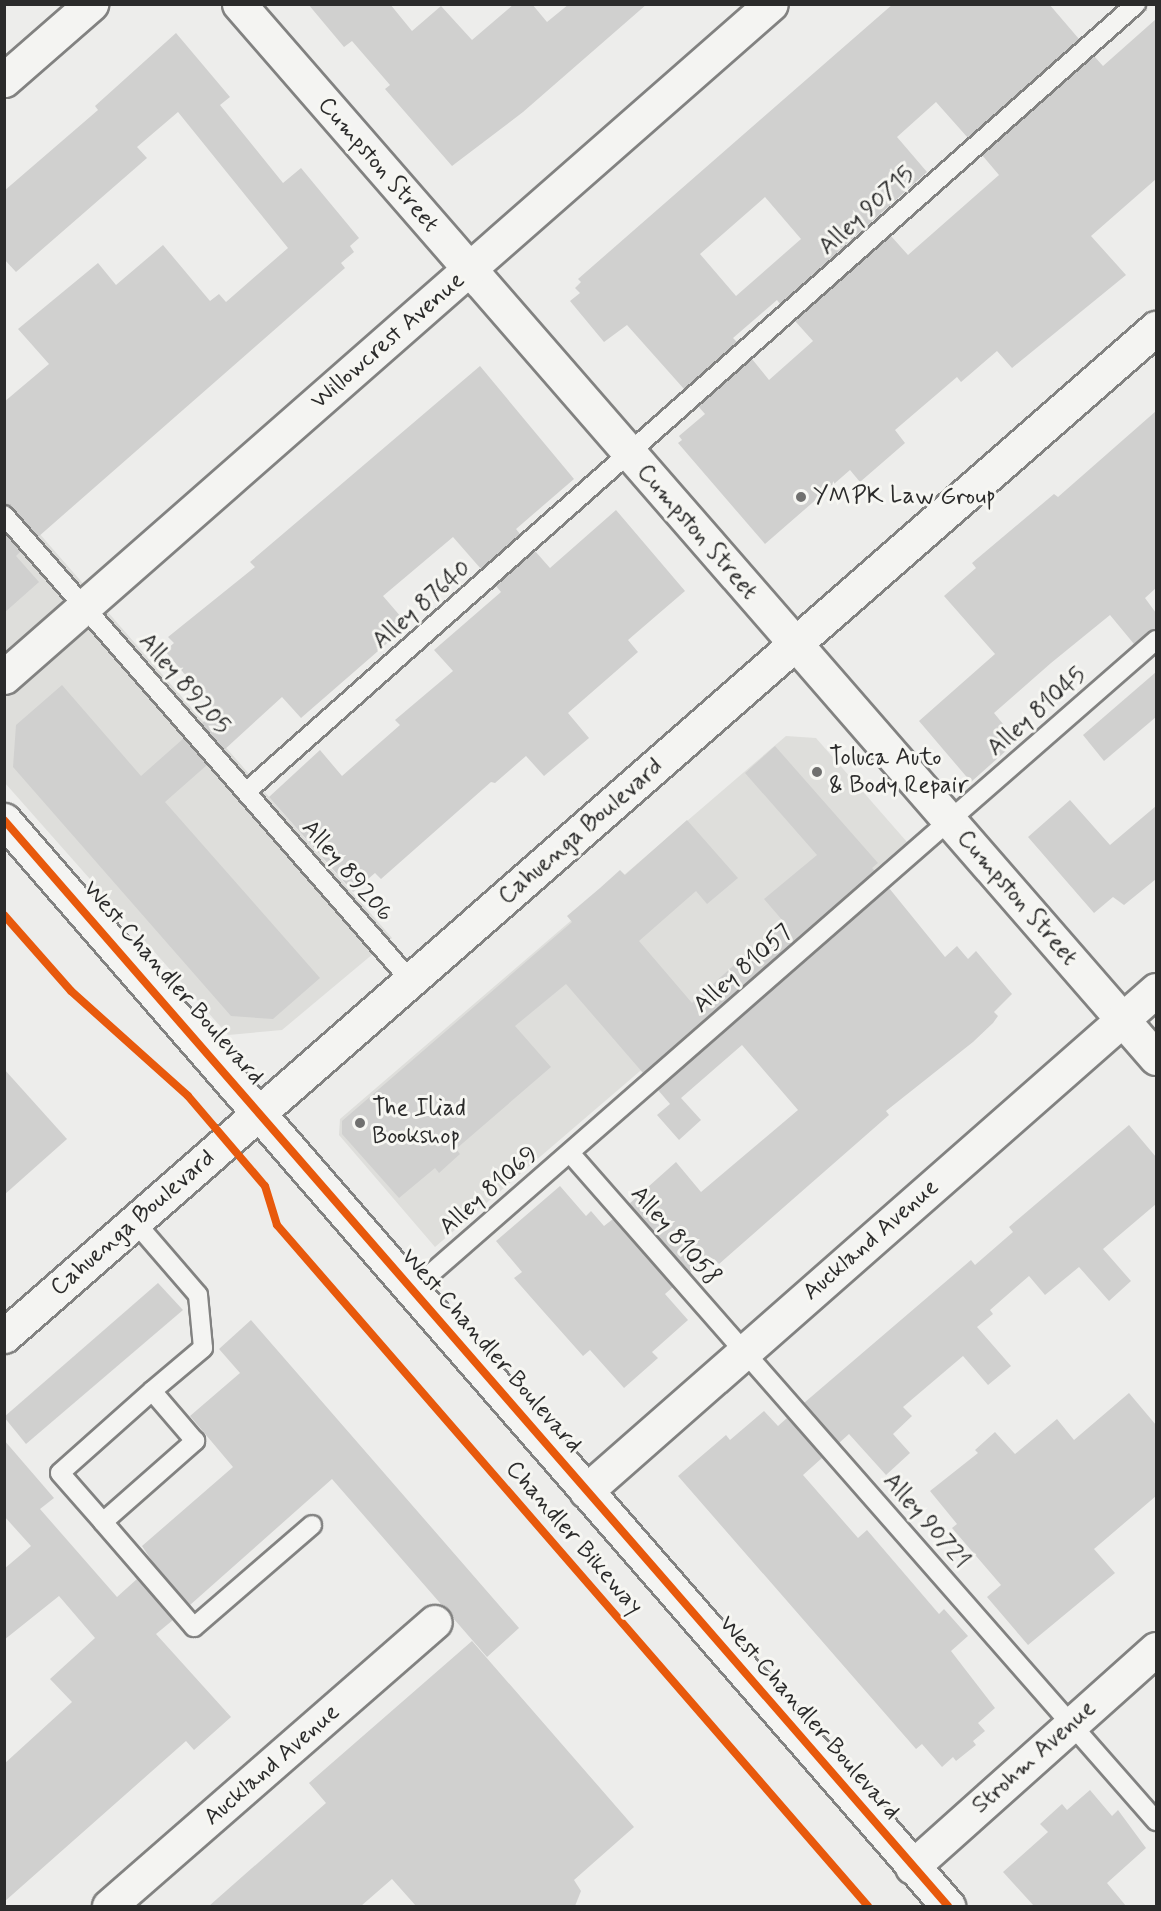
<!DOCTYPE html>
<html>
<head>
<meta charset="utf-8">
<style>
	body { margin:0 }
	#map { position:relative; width:1161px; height:1911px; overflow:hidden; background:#ededeb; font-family:Mynerve,sans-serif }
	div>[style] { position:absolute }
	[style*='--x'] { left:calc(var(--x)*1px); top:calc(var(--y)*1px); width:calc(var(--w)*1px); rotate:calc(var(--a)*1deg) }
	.built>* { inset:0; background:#dededb }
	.building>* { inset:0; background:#d0d0cf }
	.roads { filter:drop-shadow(2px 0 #828281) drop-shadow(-2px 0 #828281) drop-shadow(0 2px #828281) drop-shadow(0 -2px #828281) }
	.lane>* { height:18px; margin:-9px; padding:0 9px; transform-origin:9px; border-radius:9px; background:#f4f4f2 }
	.street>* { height:33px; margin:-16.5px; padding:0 16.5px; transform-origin:16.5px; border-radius:16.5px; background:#f4f4f2 }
	.secondary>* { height:33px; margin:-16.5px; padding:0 16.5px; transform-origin:16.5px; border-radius:16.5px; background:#f4f4f2 }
	.cycleway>* { height:8px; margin:-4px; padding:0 4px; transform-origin:4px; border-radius:4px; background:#e8590c }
	.dots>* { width:16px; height:16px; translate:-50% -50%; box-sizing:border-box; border:3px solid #f6f6f2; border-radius:50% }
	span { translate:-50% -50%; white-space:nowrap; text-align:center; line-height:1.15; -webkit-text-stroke:6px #f6f6f2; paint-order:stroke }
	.street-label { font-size:24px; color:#2b2b2b }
	.poi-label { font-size:24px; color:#2b2b2b }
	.left { translate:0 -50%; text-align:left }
	.frame { position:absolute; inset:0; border:6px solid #2b2b2b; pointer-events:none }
</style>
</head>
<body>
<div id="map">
	<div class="built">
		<div style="clip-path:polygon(4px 493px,392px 938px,282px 1030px,228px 1035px,5px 783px)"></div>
		<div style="clip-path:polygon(786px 736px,816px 738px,907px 842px,435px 1247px,339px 1135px,340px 1119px)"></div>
	</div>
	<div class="building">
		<div style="clip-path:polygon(308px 4px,390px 4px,412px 31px,441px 6px,472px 40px,514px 4px,532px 4px,547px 22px,569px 4px,647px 4px,523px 112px,452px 166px,385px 89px,390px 85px,352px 41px,344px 47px)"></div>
		<div style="clip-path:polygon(evenodd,893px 4px,1049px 4px,1079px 39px,968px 138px,936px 102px,897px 137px,927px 172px,780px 304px,777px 300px,733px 338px,737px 342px,684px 389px,627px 325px,604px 342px,570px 301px,580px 293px,575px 288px,581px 282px,578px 279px,893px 4px,765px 197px,801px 239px,736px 296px,700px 254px,765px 197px)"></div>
		<div style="clip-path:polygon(1156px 19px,1156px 179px,1091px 236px,1126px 275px,1012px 368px,997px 351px,961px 382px,957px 377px,895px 430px,905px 443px,860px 482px,850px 470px,765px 544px,678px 443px,682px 440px,679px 436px,705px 414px,698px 406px,752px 359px,769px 380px,813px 341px,795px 321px,891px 236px,908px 255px,999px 175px,982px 155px,1094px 56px,1103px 66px)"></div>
		<div style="clip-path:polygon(176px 33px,230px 97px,220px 105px,283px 183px,301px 168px,359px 238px,350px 246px,354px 252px,341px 263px,345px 268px,38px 537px,12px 508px,4px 504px,4px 402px,49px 364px,18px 329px,98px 263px,116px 285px,163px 245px,210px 301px,219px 294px,226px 302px,288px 248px,178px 112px,137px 147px,147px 158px,16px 272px,4px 259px,4px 191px,98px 110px,95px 106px)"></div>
		<div style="clip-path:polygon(480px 366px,574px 479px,516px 529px,520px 534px,481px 569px,453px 537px,383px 596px,408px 625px,301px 718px,282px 697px,224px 750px,201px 724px,216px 711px,165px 651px,174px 643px,168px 637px,255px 567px,250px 562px)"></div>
		<div style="clip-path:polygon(1156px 411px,1156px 588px,1145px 598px,1156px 613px,1156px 629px,1134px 644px,1110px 615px,1051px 663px,994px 713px,1017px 741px,971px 782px,919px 721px,995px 654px,944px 596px,976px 568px,972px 563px,1054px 494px,1058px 497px)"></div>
		<div style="clip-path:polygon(616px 510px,685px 591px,628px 640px,638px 652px,568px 713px,589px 738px,544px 776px,526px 756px,495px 783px,491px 782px,381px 879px,375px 873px,353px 892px,269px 797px,320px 750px,342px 776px,400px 725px,395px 720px,453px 671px,434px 650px,501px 592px,496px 586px,535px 551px,550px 568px)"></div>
		<div style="clip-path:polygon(4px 533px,21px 551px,16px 556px,39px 582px,4px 613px)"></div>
		<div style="clip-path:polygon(1156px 672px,1156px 717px,1104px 761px,1083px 735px)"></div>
		<div style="clip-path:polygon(62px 685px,141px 776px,184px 738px,207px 765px,165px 802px,320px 978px,273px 1019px,231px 1016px,13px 767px,16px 725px)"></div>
		<div style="clip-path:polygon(775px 746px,878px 863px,872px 868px,875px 871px,643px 1073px,566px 984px,515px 1026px,551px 1067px,456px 1149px,460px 1154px,439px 1173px,435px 1168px,399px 1198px,342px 1134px,342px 1121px,572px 922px,567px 916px,600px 888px,620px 870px,625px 875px,687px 820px,738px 878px,707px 904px,696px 891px,639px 941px,692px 1003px,783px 921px,764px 899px,817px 855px,745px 773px)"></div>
		<div style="clip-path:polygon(1070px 800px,1110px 845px,1156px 806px,1156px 879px,1124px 905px,1113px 897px,1094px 913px,1028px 837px)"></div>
		<div style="clip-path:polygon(889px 888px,945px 957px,957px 946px,968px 959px,976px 951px,1012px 994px,994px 1012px,998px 1016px,993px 1023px,973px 1042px,886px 1111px,889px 1115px,719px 1264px,714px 1259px,706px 1265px,703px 1261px,690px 1273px,629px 1204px,676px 1162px,701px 1192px,798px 1110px,742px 1045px,681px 1098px,701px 1120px,679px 1140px,657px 1115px,670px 1104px,658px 1090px)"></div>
		<div style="clip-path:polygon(4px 1069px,67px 1139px,4px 1195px)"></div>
		<div style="clip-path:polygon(1129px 1125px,1156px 1157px,1156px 1204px,1103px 1249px,1131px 1281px,1109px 1301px,1079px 1267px,1045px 1295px,1029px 1276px,990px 1310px,993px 1314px,977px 1327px,1011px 1366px,988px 1385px,963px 1356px,903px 1407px,912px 1416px,893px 1434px,910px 1453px,886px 1475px,849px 1434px,839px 1443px,804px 1403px,971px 1260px,975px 1265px,1013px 1232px,1009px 1227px)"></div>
		<div style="clip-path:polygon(560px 1186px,586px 1216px,591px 1211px,604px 1226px,613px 1219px,673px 1287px,665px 1294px,688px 1320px,652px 1352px,658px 1358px,624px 1388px,590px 1350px,583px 1356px,543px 1311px,514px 1278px,522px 1272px,496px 1241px)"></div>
		<div style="clip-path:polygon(158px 1283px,183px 1310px,26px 1444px,4px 1417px)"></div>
		<div style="clip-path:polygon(251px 1320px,519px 1628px,487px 1657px,332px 1479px,190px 1605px,154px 1564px,142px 1546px,233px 1467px,190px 1416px,240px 1373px,219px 1349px)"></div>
		<div style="clip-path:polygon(1129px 1393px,1156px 1425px,1156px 1496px,1094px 1549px,1115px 1573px,1028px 1645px,987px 1597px,1001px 1585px,952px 1528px,957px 1524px,930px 1491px,978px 1453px,975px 1450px,995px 1432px,1015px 1454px,1057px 1419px,1074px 1440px)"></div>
		<div style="clip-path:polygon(764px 1411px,778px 1426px,787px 1418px,822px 1458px,803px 1475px,858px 1538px,867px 1530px,939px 1614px,944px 1609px,968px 1636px,951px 1651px,995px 1708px,978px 1723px,985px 1731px,973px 1741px,976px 1745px,956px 1761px,953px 1757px,942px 1767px,922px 1744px,916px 1749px,678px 1476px,726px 1435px,730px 1440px)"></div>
		<div style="clip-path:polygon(4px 1440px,54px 1498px,40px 1509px,117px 1597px,137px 1579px,173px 1620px,156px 1634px,231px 1717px,194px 1750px,186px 1741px,4px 1902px,4px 1764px,72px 1702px,50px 1679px,95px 1638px,59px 1596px,4px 1640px,4px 1569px,31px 1546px,4px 1516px)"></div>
		<div style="clip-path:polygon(472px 1641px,634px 1827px,574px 1880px,581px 1891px,575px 1906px,416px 1906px,392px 1879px,361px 1906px,209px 1906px,326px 1803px,309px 1783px)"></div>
		<div style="clip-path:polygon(1090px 1790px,1112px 1816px,1118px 1810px,1146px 1848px,1107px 1883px,1126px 1906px,1034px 1906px,1003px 1872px,1048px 1832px,1040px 1824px,1062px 1804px,1067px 1810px)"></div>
	</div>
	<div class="roads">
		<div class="lane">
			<div style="--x:4;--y:515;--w:619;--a:48.87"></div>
			<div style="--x:246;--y:792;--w:1189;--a:-41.52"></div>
			<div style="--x:570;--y:1153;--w:889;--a:48.74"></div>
			<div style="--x:135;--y:1222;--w:96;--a:49.2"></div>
			<div style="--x:198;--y:1295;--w:53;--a:84.6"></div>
			<div style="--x:203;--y:1348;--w:67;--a:139.9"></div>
			<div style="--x:152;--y:1391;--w:123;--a:138.3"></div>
			<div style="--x:60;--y:1473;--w:65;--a:48.7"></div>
			<div style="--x:103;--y:1522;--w:123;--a:-41.4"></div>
			<div style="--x:195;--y:1441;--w:66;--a:-130.7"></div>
			<div style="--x:412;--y:1290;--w:988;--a:-41.14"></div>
			<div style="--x:103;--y:1522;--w:139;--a:49.1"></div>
			<div style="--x:194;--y:1627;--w:156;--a:-40.8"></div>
		</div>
		<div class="street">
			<div style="--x:239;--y:4;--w:1397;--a:48.98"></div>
			<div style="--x:4;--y:80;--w:116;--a:-41.1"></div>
			<div style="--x:4;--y:677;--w:1020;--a:-41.27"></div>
			<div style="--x:4;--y:820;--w:622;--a:49.04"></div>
			<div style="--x:586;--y:1491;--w:759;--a:-41.31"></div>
			<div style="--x:912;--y:1867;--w:327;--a:-41.8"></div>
			<div style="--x:109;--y:1906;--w:432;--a:-41.1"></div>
		</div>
		<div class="secondary">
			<div style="--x:412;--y:1290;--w:817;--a:48.97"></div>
			<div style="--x:4;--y:1336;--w:1531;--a:-41.19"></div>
		</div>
	</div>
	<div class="cycleway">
		<div style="--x:4;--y:820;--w:1439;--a:49"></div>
		<div style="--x:4;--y:915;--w:101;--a:48.6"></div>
		<div style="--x:71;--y:991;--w:157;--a:41.9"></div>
		<div style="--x:188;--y:1096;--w:118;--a:49.5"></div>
		<div style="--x:265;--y:1186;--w:41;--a:72.9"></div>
		<div style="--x:277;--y:1225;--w:902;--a:49.05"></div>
	</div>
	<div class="dots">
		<div style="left:801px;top:497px;background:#6f6f6e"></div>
		<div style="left:817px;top:772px;background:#6f6f6e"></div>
		<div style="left:360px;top:1123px;background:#6f6f6e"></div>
	</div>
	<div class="street-label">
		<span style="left:378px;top:165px;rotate:49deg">Cumpston Street</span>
		<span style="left:867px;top:211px;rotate:-42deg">Alley 90715</span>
		<span style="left:388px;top:341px;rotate:-41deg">Willowcrest Avenue</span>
		<span style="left:697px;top:532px;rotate:49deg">Cumpston Street</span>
		<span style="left:422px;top:605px;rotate:-41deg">Alley 87640</span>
		<span style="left:184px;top:684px;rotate:49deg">Alley 89205</span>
		<span style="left:1037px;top:712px;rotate:-41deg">Alley 81045</span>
		<span style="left:581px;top:832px;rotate:-41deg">Cahuenga Boulevard</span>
		<span style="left:347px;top:871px;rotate:49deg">Alley 89206</span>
		<span style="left:1017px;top:898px;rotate:49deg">Cumpston Street</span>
		<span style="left:743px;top:969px;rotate:-41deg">Alley 81057</span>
		<span style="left:173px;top:983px;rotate:49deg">West Chandler Boulevard</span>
		<span style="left:489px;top:1191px;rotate:-41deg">Alley 81069</span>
		<span style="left:133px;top:1223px;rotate:-41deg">Cahuenga Boulevard</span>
		<span style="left:675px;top:1236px;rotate:49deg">Alley 81058</span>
		<span style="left:871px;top:1240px;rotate:-41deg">Auckland Avenue</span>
		<span style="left:491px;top:1351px;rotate:49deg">West Chandler Boulevard</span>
		<span style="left:926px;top:1521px;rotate:49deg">Alley 90721</span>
		<span style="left:574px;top:1538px;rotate:49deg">Chandler Bikeway</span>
		<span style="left:809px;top:1718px;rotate:49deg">West Chandler Boulevard</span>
		<span style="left:1034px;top:1757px;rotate:-42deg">Strohm Avenue</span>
		<span style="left:272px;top:1765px;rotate:-41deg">Auckland Avenue</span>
	</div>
	<div class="poi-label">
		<span class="left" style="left:813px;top:497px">YMPK Law Group</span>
		<span class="left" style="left:829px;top:772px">Toluca Auto<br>&amp; Body Repair</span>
		<span class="left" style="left:372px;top:1123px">The Iliad<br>Bookshop</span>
	</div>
	<div class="frame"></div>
</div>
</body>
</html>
